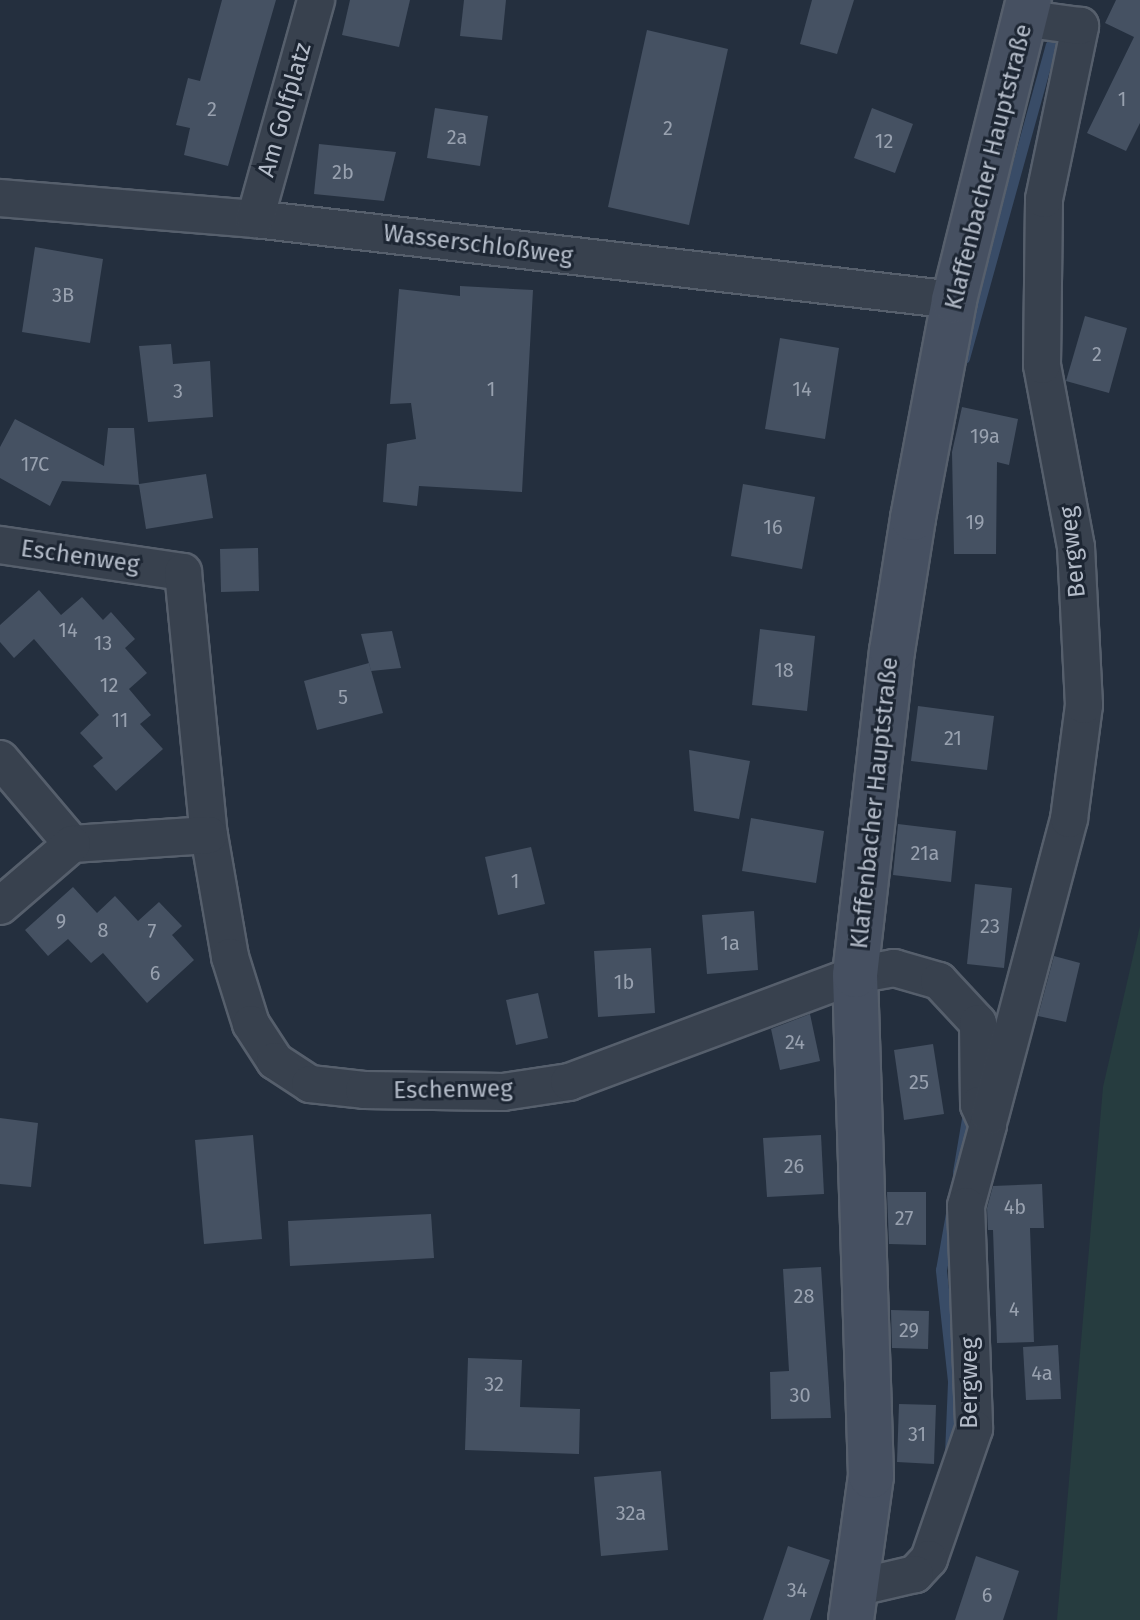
<!DOCTYPE html>
<html>
<head>
<meta charset="utf-8">
<style>
	body { margin:0 }
	#map { position:relative; width:1140px; height:1620px; overflow:hidden; background:#242f3e; font-family:"Fira Sans",sans-serif }
	div>[style] { position:absolute }
	[style*='--x'] { left:calc(var(--x)*1px); top:calc(var(--y)*1px); width:calc(var(--w)*1px); rotate:calc(var(--a)*1deg) }
	.green>* { inset:0; background:#263c3f }
	.stream>* { height:11px; margin:-5.5px; padding:0 5.5px; transform-origin:5.5px; border-radius:5.5px; background:#394c67 }
	.building>* { inset:0; background:#455162 }
	.roads { filter:drop-shadow(2px 0 #565f6c) drop-shadow(-2px 0 #565f6c) drop-shadow(0 2px #565f6c) drop-shadow(0 -2px #565f6c) }
	.street>* { height:36px; margin:-18px; padding:0 18px; transform-origin:18px; border-radius:18px; background:#38414e }
	.secondary>* { height:44px; margin:-22px; padding:0 22px; transform-origin:22px; border-radius:22px; background:#465061 }
	span { translate:-50% -50%; white-space:nowrap; text-align:center; line-height:1.15; -webkit-text-stroke:6px #1d2633; paint-order:stroke }
	.number-label { font-size:20px; color:#98a1af }
	.number-label span { -webkit-text-stroke-width:0 }
	.street-label { font-size:24px; color:#b4bcc9 }
</style>
</head>
<body>
<div id="map">
	<div class="green">
		<div style="clip-path:polygon(1140px 926px,1140px 1620px,1057px 1620px,1103px 1087px)"></div>
	</div>
	<div class="stream">
		<div style="--x:964;--y:358;--w:325;--a:-74.5"></div>
		<div style="--x:958;--y:1172;--w:60;--a:-80.4"></div>
		<div style="--x:950;--y:1454;--w:73;--a:-87.6"></div>
		<div style="--x:953;--y:1381;--w:112;--a:-96.2"></div>
		<div style="--x:941;--y:1270;--w:58;--a:-80"></div>
	</div>
	<div class="building">
		<div style="clip-path:polygon(222px 0,276px 0,228px 166px,184px 155px,190px 128px,176px 125px,188px 78px,200px 81px)"></div>
		<div style="clip-path:polygon(350px 0,410px 0,399px 47px,342px 35px)"></div>
		<div style="clip-path:polygon(464px 0,506px 0,502px 40px,460px 36px)"></div>
		<div style="clip-path:polygon(812px 0,854px 0,837px 54px,800px 44px)"></div>
		<div style="clip-path:polygon(1116px 0,1140px 0,1140px 123px,1126px 151px,1087px 133px,1134px 37px,1105px 23px)"></div>
		<div style="clip-path:polygon(647px 30px,728px 49px,689px 225px,608px 207px)"></div>
		<div style="clip-path:polygon(435px 108px,488px 116px,480px 166px,427px 158px)"></div>
		<div style="clip-path:polygon(872px 108px,913px 124px,895px 173px,854px 158px)"></div>
		<div style="clip-path:polygon(319px 144px,396px 152px,384px 201px,314px 194px)"></div>
		<div style="clip-path:polygon(35px 247px,103px 259px,90px 343px,22px 332px)"></div>
		<div style="clip-path:polygon(460px 286px,533px 290px,522px 492px,419px 486px,417px 506px,383px 502px,387px 444px,416px 439px,411px 403px,390px 404px,399px 289px,460px 296px)"></div>
		<div style="clip-path:polygon(1085px 316px,1127px 328px,1109px 393px,1066px 381px)"></div>
		<div style="clip-path:polygon(780px 338px,839px 348px,825px 439px,765px 429px)"></div>
		<div style="clip-path:polygon(171px 344px,173px 364px,210px 361px,213px 417px,148px 422px,139px 346px)"></div>
		<div style="clip-path:polygon(962px 407px,1018px 419px,1009px 465px,997px 462px,996px 554px,954px 554px,952px 452px)"></div>
		<div style="clip-path:polygon(15px 419px,104px 466px,108px 428px,134px 428px,139px 484px,206px 474px,213px 518px,146px 529px,139px 485px,62px 481px,50px 506px,0 478px,0 447px)"></div>
		<div style="clip-path:polygon(743px 484px,815px 497px,802px 569px,731px 556px)"></div>
		<div style="clip-path:polygon(258px 548px,259px 591px,221px 592px,220px 549px)"></div>
		<div style="clip-path:polygon(39px 590px,61px 615px,82px 597px,103px 620px,111px 612px,135px 639px,125px 648px,147px 673px,129px 689px,151px 715px,140px 724px,163px 749px,116px 791px,93px 766px,103px 758px,80px 733px,99px 715px,34px 639px,14px 658px,0 642px,0 625px)"></div>
		<div style="clip-path:polygon(760px 629px,815px 636px,807px 711px,752px 705px)"></div>
		<div style="clip-path:polygon(392px 631px,401px 668px,371px 671px,361px 634px)"></div>
		<div style="clip-path:polygon(369px 663px,383px 713px,317px 730px,304px 681px)"></div>
		<div style="clip-path:polygon(918px 706px,994px 716px,987px 770px,911px 761px)"></div>
		<div style="clip-path:polygon(689px 750px,750px 761px,739px 819px,694px 811px)"></div>
		<div style="clip-path:polygon(751px 818px,824px 831px,816px 883px,742px 871px)"></div>
		<div style="clip-path:polygon(898px 824px,956px 831px,951px 882px,893px 875px)"></div>
		<div style="clip-path:polygon(531px 847px,545px 904px,498px 915px,485px 857px)"></div>
		<div style="clip-path:polygon(975px 884px,1012px 888px,1004px 968px,967px 964px)"></div>
		<div style="clip-path:polygon(73px 887px,97px 913px,115px 896px,138px 921px,159px 902px,182px 926px,172px 935px,194px 960px,147px 1003px,103px 953px,91px 963px,68px 939px,48px 956px,25px 930px)"></div>
		<div style="clip-path:polygon(754px 911px,758px 970px,707px 974px,702px 915px)"></div>
		<div style="clip-path:polygon(651px 948px,655px 1013px,598px 1017px,594px 951px)"></div>
		<div style="clip-path:polygon(1054px 956px,1080px 963px,1066px 1022px,1038px 1016px)"></div>
		<div style="clip-path:polygon(538px 993px,548px 1038px,516px 1045px,506px 1000px)"></div>
		<div style="clip-path:polygon(810px 1014px,820px 1061px,780px 1070px,771px 1029px)"></div>
		<div style="clip-path:polygon(933px 1044px,944px 1114px,904px 1120px,894px 1050px)"></div>
		<div style="clip-path:polygon(0 1118px,38px 1123px,31px 1187px,0 1184px)"></div>
		<div style="clip-path:polygon(253px 1135px,262px 1239px,204px 1244px,195px 1140px)"></div>
		<div style="clip-path:polygon(821px 1135px,824px 1194px,767px 1197px,763px 1138px)"></div>
		<div style="clip-path:polygon(1042px 1184px,1044px 1228px,1030px 1228px,1034px 1342px,997px 1343px,993px 1230px,988px 1230px,987px 1208px,993px 1186px)"></div>
		<div style="clip-path:polygon(887px 1192px,926px 1192px,926px 1245px,889px 1244px)"></div>
		<div style="clip-path:polygon(431px 1214px,434px 1258px,290px 1266px,288px 1221px)"></div>
		<div style="clip-path:polygon(821px 1267px,831px 1418px,771px 1419px,770px 1372px,789px 1371px,783px 1269px)"></div>
		<div style="clip-path:polygon(891px 1310px,929px 1311px,928px 1349px,892px 1348px)"></div>
		<div style="clip-path:polygon(1058px 1345px,1061px 1399px,1026px 1400px,1023px 1347px)"></div>
		<div style="clip-path:polygon(468px 1358px,522px 1360px,520px 1407px,580px 1409px,579px 1454px,465px 1450px)"></div>
		<div style="clip-path:polygon(899px 1404px,936px 1405px,934px 1464px,897px 1462px)"></div>
		<div style="clip-path:polygon(661px 1471px,668px 1550px,601px 1556px,594px 1477px)"></div>
		<div style="clip-path:polygon(788px 1546px,830px 1560px,810px 1620px,763px 1620px)"></div>
		<div style="clip-path:polygon(976px 1556px,1019px 1571px,1003px 1620px,955px 1620px)"></div>
	</div>
	<div class="roads">
		<div class="street">
			<div style="--x:0;--y:198;--w:256;--a:4.7"></div>
			<div style="--x:255;--y:219;--w:704;--a:6.61"></div>
			<div style="--x:255;--y:219;--w:227;--a:-74.4"></div>
			<div style="--x:0;--y:545;--w:185;--a:8.4"></div>
			<div style="--x:183;--y:572;--w:264;--a:84.4"></div>
			<div style="--x:209;--y:835;--w:124;--a:80.2"></div>
			<div style="--x:230;--y:957;--w:70;--a:72.6"></div>
			<div style="--x:251;--y:1024;--w:44;--a:57"></div>
			<div style="--x:275;--y:1061;--w:42;--a:33.3"></div>
			<div style="--x:310;--y:1084;--w:54;--a:6.3"></div>
			<div style="--x:364;--y:1090;--w:139;--a:0.8"></div>
			<div style="--x:503;--y:1092;--w:67;--a:-8.6"></div>
			<div style="--x:569;--y:1082;--w:305;--a:-20.5"></div>
			<div style="--x:855;--y:975;--w:40;--a:-10"></div>
			<div style="--x:894;--y:968;--w:47;--a:16.1"></div>
			<div style="--x:939;--y:981;--w:57;--a:47.1"></div>
			<div style="--x:978;--y:1023;--w:82;--a:89.3"></div>
			<div style="--x:979;--y:1105;--w:22;--a:66"></div>
			<div style="--x:988;--y:1125;--w:84;--a:105.2"></div>
			<div style="--x:966;--y:1206;--w:223;--a:87.9"></div>
			<div style="--x:974;--y:1429;--w:138;--a:109.1"></div>
			<div style="--x:929;--y:1559;--w:21;--a:133"></div>
			<div style="--x:915;--y:1574;--w:57;--a:166.9"></div>
			<div style="--x:0;--y:759;--w:111;--a:49.7"></div>
			<div style="--x:72;--y:844;--w:137;--a:-3.8"></div>
			<div style="--x:0;--y:906;--w:95;--a:-40.7"></div>
			<div style="--x:990;--y:1116;--w:307;--a:-75.1"></div>
			<div style="--x:1069;--y:819;--w:115;--a:-82.5"></div>
			<div style="--x:1084;--y:705;--w:158;--a:-92.9"></div>
			<div style="--x:1076;--y:547;--w:185;--a:-100.6"></div>
			<div style="--x:1042;--y:365;--w:166;--a:-89.3"></div>
			<div style="--x:1044;--y:199;--w:177;--a:-78.2"></div>
			<div style="--x:1080;--y:26;--w:52;--a:-172.3"></div>
		</div>
		<div class="secondary">
			<div style="--x:851;--y:1620;--w:145;--a:-82.1"></div>
			<div style="--x:871;--y:1476;--w:501;--a:-91.83"></div>
			<div style="--x:855;--y:975;--w:326;--a:-83.5"></div>
			<div style="--x:892;--y:651;--w:135;--a:-81"></div>
			<div style="--x:913;--y:518;--w:222;--a:-79.3"></div>
			<div style="--x:954;--y:300;--w:309;--a:-76"></div>
		</div>
	</div>
	<div class="number-label">
		<span style="left:1122px;top:99px">1</span>
		<span style="left:212px;top:109px">2</span>
		<span style="left:668px;top:128px">2</span>
		<span style="left:457px;top:137px">2a</span>
		<span style="left:884px;top:141px">12</span>
		<span style="left:343px;top:172px">2b</span>
		<span style="left:63px;top:295px">3B</span>
		<span style="left:1097px;top:354px">2</span>
		<span style="left:491px;top:389px">1</span>
		<span style="left:802px;top:389px">14</span>
		<span style="left:178px;top:391px">3</span>
		<span style="left:985px;top:436px">19a</span>
		<span style="left:35px;top:464px">17C</span>
		<span style="left:975px;top:522px">19</span>
		<span style="left:773px;top:527px">16</span>
		<span style="left:68px;top:630px">14</span>
		<span style="left:103px;top:643px">13</span>
		<span style="left:784px;top:670px">18</span>
		<span style="left:109px;top:685px">12</span>
		<span style="left:343px;top:697px">5</span>
		<span style="left:120px;top:720px">11</span>
		<span style="left:953px;top:738px">21</span>
		<span style="left:925px;top:853px">21a</span>
		<span style="left:515px;top:881px">1</span>
		<span style="left:61px;top:921px">9</span>
		<span style="left:990px;top:926px">23</span>
		<span style="left:103px;top:930px">8</span>
		<span style="left:152px;top:931px">7</span>
		<span style="left:730px;top:943px">1a</span>
		<span style="left:155px;top:973px">6</span>
		<span style="left:624px;top:982px">1b</span>
		<span style="left:795px;top:1042px">24</span>
		<span style="left:919px;top:1082px">25</span>
		<span style="left:794px;top:1166px">26</span>
		<span style="left:1015px;top:1207px">4b</span>
		<span style="left:904px;top:1218px">27</span>
		<span style="left:804px;top:1296px">28</span>
		<span style="left:1014px;top:1309px">4</span>
		<span style="left:909px;top:1330px">29</span>
		<span style="left:1042px;top:1373px">4a</span>
		<span style="left:494px;top:1384px">32</span>
		<span style="left:800px;top:1395px">30</span>
		<span style="left:917px;top:1434px">31</span>
		<span style="left:631px;top:1513px">32a</span>
		<span style="left:797px;top:1590px">34</span>
		<span style="left:987px;top:1595px">6</span>
	</div>
	<div class="street-label">
		<span style="left:285px;top:110px;rotate:-74deg">Am Golfplatz</span>
		<span style="left:989px;top:167px;rotate:-76deg">Klaffenbacher Hauptstraße</span>
		<span style="left:478px;top:245px;rotate:7deg">Wasserschloßweg</span>
		<span style="left:1073px;top:552px;rotate:-96deg">Bergweg</span>
		<span style="left:80px;top:557px;rotate:8deg">Eschenweg</span>
		<span style="left:875px;top:803px;rotate:-84deg">Klaffenbacher Hauptstraße</span>
		<span style="left:453px;top:1090px;rotate:-1deg">Eschenweg</span>
		<span style="left:970px;top:1383px;rotate:-90deg">Bergweg</span>
	</div>
</div>
</body>
</html>
